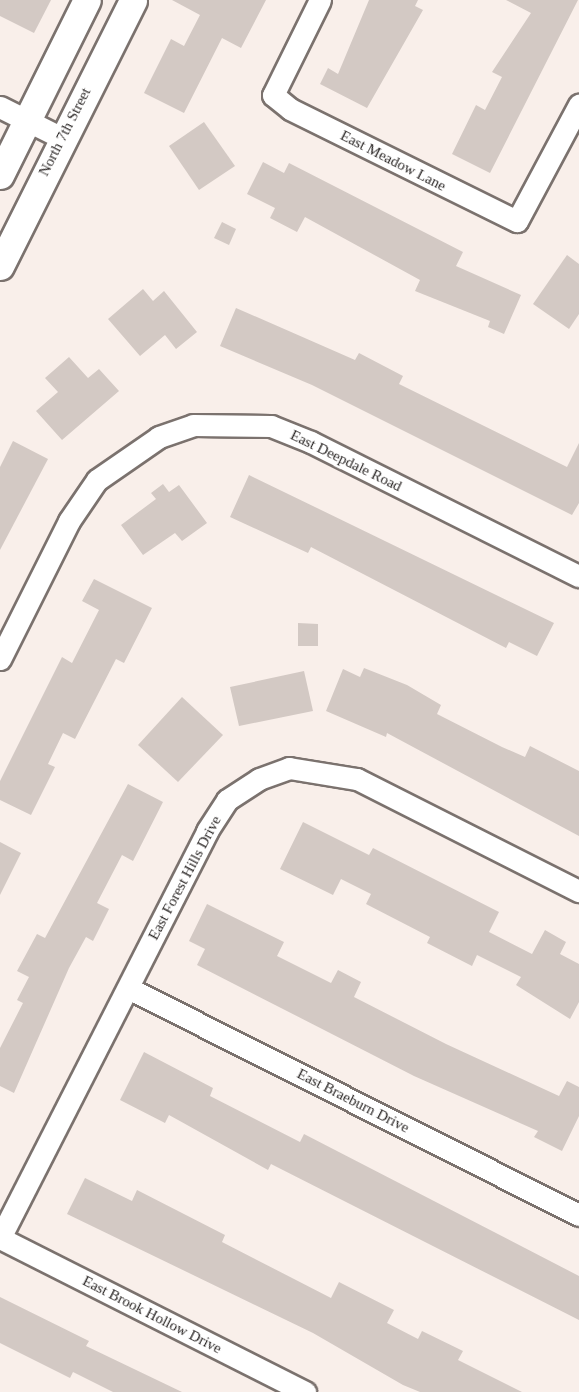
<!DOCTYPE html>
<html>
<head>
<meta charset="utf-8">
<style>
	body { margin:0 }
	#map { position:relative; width:579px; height:1392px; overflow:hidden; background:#f9efea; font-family:"Times New Roman",serif }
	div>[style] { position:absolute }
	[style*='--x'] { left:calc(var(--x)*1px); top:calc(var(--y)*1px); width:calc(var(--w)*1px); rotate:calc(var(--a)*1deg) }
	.building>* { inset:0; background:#d3c9c4 }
	.roads { filter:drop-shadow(2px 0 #7b726e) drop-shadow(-2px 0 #7b726e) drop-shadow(0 2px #7b726e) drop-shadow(0 -2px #7b726e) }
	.minor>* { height:21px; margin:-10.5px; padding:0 10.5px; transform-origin:10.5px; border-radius:10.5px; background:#fff }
	.major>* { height:27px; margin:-13.5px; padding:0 13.5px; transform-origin:13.5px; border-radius:13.5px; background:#fff }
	span { translate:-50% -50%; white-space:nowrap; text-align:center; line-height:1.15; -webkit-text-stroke:4.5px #fff; paint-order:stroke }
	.street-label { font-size:15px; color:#2a2625 }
</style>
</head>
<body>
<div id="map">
	<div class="building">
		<div style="clip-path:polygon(0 0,51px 0,34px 33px,0 16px)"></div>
		<div style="clip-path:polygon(172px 0,266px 0,241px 48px,222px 38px,184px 113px,144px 93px,171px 39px,184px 46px,200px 15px)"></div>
		<div style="clip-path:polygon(369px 0,418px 0,415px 6px,423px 10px,367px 108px,320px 84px,328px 68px,338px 74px)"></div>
		<div style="clip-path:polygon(506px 0,578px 0,490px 173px,452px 154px,476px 105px,485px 110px,502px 77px,492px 72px,531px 13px)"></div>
		<div style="clip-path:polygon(204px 122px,235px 166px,199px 190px,169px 146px)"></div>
		<div style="clip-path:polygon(263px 162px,284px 173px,289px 163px,463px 252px,456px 266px,521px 295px,504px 334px,488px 327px,490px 321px,415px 291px,420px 280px,305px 217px,297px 232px,270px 218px,275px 208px,247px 194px)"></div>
		<div style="clip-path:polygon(222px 222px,236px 229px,229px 245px,214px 238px)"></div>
		<div style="clip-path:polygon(567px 255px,579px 264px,579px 314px,569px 329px,533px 304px)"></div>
		<div style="clip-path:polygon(143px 289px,153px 301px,164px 291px,197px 332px,176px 349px,165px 335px,140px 356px,108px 319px)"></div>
		<div style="clip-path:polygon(236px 308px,355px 360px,359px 353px,403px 376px,399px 384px,567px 467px,579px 443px,579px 503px,572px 515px,312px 385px,220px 346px)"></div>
		<div style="clip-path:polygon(69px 357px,88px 378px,99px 369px,119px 391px,62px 440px,36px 411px,58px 392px,45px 378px)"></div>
		<div style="clip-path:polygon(13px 441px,48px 459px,0 550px,0 467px)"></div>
		<div style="clip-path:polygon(249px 475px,554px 623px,537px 656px,509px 642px,506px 648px,311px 547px,308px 553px,230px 517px)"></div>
		<div style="clip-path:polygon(163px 484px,169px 492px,179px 485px,207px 523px,182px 541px,175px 533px,143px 555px,121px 525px,156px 499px,151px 493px)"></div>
		<div style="clip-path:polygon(94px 579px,152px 608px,124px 663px,116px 659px,75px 739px,63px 733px,48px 764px,55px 767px,31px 815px,0 800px,0 781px,62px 657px,72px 663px,99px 610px,82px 601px)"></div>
		<div style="clip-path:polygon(298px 623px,318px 624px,318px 646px,298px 646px)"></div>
		<div style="clip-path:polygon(364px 668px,407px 685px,441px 705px,437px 714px,502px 747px,525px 757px,530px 746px,579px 771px,579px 836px,387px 733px,386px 737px,326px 711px,343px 669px,360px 677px)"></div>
		<div style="clip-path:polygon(304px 671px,313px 711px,239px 726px,230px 687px)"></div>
		<div style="clip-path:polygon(182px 697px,223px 735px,178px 782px,138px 745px)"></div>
		<div style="clip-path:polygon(128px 784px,163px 802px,133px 861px,122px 855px,97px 903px,109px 909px,93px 941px,86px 937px,69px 968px,14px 1093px,0 1086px,0 1048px,23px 1003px,17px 1000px,29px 977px,17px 971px,37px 934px,45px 938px)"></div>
		<div style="clip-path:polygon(303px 822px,369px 855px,373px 848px,499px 912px,489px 932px,532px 954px,545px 930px,566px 942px,560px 954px,579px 964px,579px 1002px,570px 1019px,516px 985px,521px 977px,477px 955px,472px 966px,427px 943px,430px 937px,366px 904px,371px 894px,341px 879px,333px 895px,280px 869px)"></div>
		<div style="clip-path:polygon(0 842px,21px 853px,0 895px)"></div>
		<div style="clip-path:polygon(207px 904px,284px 942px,277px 956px,331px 983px,338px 970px,361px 982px,354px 997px,446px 1044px,559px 1096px,567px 1081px,579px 1087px,579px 1116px,562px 1151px,534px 1137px,538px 1131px,414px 1076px,197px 965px,205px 949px,189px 941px)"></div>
		<div style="clip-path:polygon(144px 1052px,213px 1088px,210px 1096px,300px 1142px,304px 1134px,579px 1276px,579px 1320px,271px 1164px,268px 1170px,169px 1115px,165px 1123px,120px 1100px)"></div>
		<div style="clip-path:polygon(85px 1178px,132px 1201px,137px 1190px,225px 1235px,222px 1242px,331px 1298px,339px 1282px,394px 1310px,387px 1323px,418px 1339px,422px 1331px,463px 1351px,458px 1360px,522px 1392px,420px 1392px,403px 1385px,313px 1333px,67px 1214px)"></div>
		<div style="clip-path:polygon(0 1297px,89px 1341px,86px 1346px,182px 1392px,113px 1392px,73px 1372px,70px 1378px,0 1343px)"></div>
	</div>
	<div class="roads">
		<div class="minor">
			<div style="--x:320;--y:0;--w:106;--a:116.3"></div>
			<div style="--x:273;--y:95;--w:22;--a:39"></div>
			<div style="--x:290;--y:109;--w:253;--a:26.3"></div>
			<div style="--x:517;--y:221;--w:132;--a:-61.9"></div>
			<div style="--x:0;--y:107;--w:69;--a:26.6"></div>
			<div style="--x:0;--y:659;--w:154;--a:-63.4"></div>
			<div style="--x:69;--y:521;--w:50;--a:-55.7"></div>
			<div style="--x:97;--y:480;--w:75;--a:-34.7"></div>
			<div style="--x:159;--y:437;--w:36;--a:-19"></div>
			<div style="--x:193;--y:425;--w:78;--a:0.7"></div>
			<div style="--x:271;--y:426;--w:43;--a:21.8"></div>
			<div style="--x:311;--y:442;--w:300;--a:26.6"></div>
			<div style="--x:128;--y:988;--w:505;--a:26.72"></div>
			<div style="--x:0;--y:1238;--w:457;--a:-63"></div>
			<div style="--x:207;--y:831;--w:37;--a:-57"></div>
			<div style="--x:227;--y:800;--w:38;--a:-33"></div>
			<div style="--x:259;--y:779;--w:32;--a:-20"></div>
			<div style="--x:289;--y:768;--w:69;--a:9.2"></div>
			<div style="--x:357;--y:779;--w:249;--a:26.8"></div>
			<div style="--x:0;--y:1238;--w:342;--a:26.8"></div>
		</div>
		<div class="major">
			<div style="--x:0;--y:175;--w:195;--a:-63.6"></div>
			<div style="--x:0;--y:266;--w:297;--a:-63.4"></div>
		</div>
	</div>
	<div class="street-label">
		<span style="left:65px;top:132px;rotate:-63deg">North 7th Street</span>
		<span style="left:393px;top:161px;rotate:27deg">East Meadow Lane</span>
		<span style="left:346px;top:461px;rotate:26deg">East Deepdale Road</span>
		<span style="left:185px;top:878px;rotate:-62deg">East Forest Hills Drive</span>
		<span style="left:353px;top:1101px;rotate:27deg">East Braeburn Drive</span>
		<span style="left:152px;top:1315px;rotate:27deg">East Brook Hollow Drive</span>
	</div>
</div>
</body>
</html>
